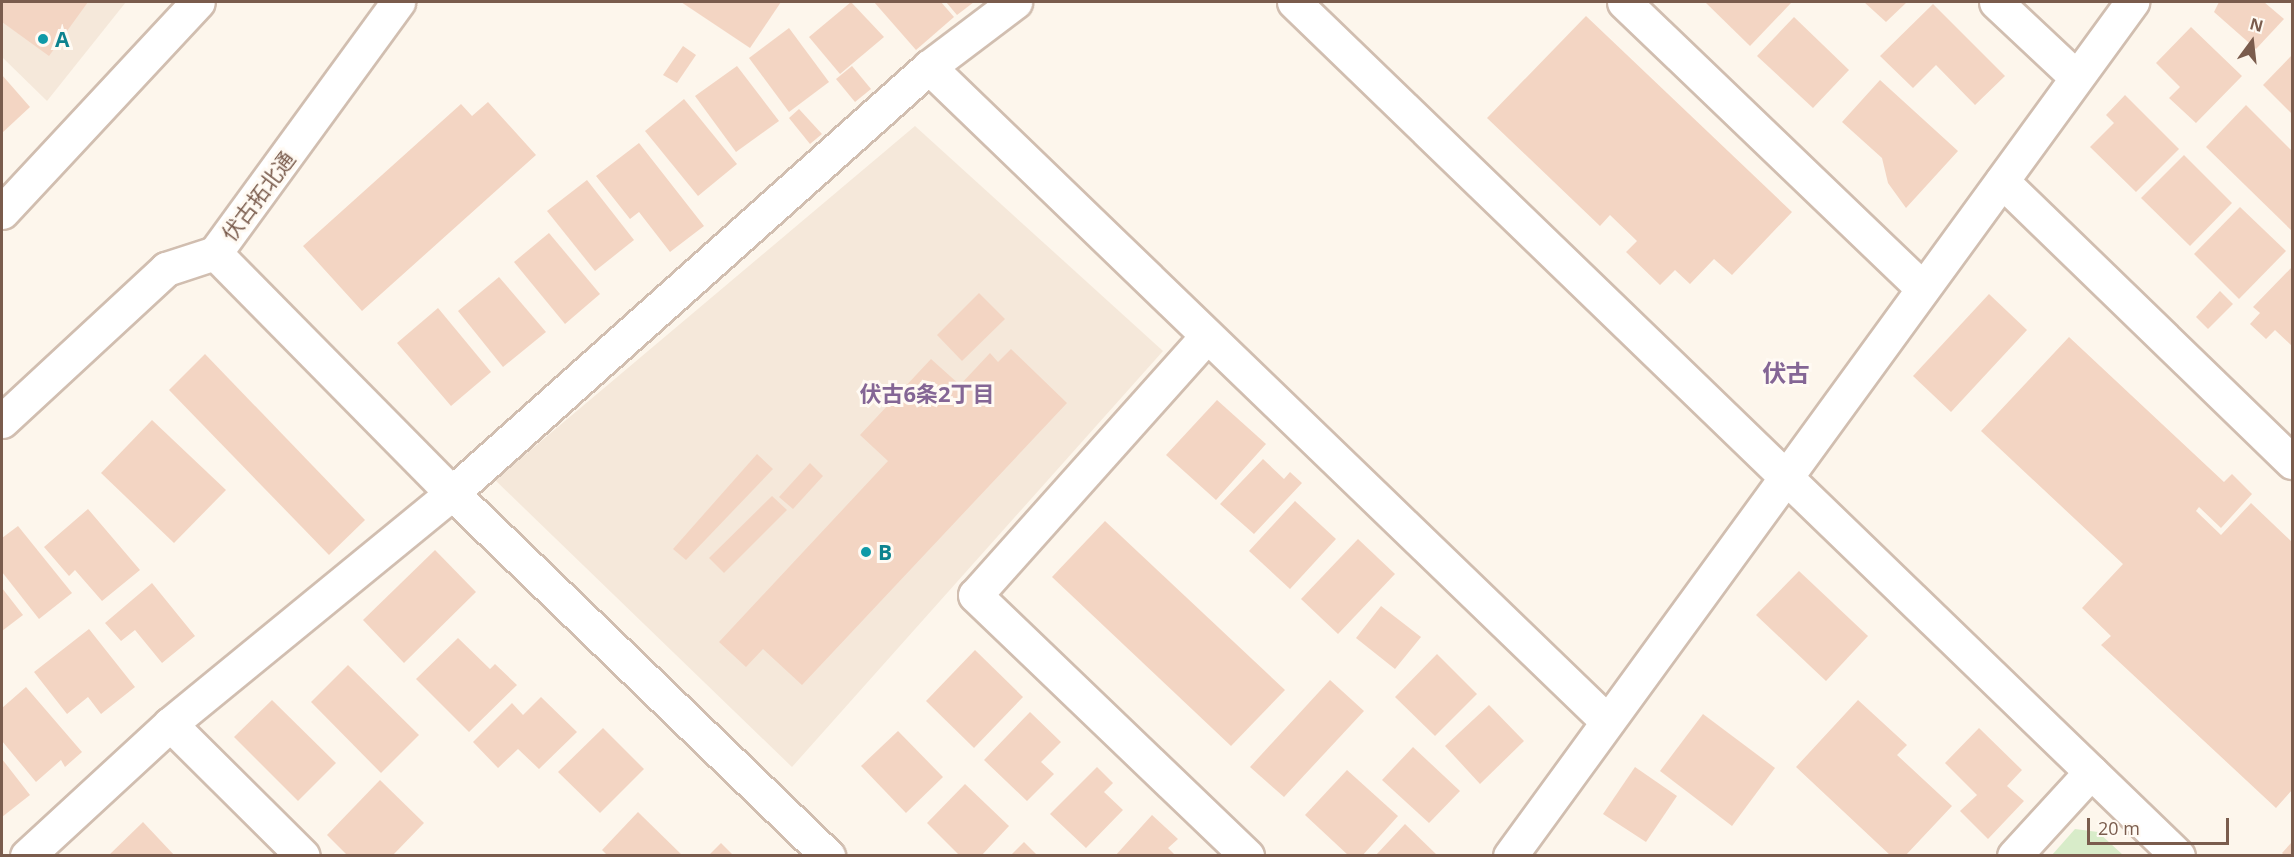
<!DOCTYPE html>
<html>
<head>
<meta charset="utf-8">
<style>
	body { margin:0 }
	#map { position:relative; width:2294px; height:857px; overflow:hidden; background:#fdf6ec; font-family:"Open Sans","Noto Sans JP",sans-serif }
	div>[style] { position:absolute }
	[style*='--x'] { left:calc(var(--x)*1px); top:calc(var(--y)*1px); width:calc(var(--w)*1px); rotate:calc(var(--a)*1deg) }
	.residential>* { inset:0; background:#f5e8da }
	.green>* { inset:0; background:#d8ecc9 }
	.building>* { inset:0; background:#f3d5c3 }
	.roads { filter:drop-shadow(2px 0 #d1beb0) drop-shadow(-2px 0 #d1beb0) drop-shadow(0 2px #d1beb0) drop-shadow(0 -2px #d1beb0) }
	.street>* { height:33px; margin:-16.5px; padding:0 16.5px; transform-origin:16.5px; border-radius:16.5px; background:#fff }
	.secondary>* { height:33px; margin:-16.5px; padding:0 16.5px; transform-origin:16.5px; border-radius:16.5px; background:#fff }
	.dots>* { width:16px; height:16px; translate:-50% -50%; box-sizing:border-box; border:3px solid #fffaf3; border-radius:50% }
	span { translate:-50% -50%; white-space:nowrap; text-align:center; line-height:1.15; -webkit-text-stroke:6px #fffaf3; paint-order:stroke }
	.culture-label { font-size:21px; color:#0d838f; font-weight:700 }
	.left { translate:0 -50%; text-align:left }
	.street-label { font-size:21px; color:#7a5c4d }
	.neighbourhood-label { font-size:22px; color:#846695; font-weight:700 }
	.quarter-label { font-size:24px; color:#846695; font-weight:700 }
	.frame { position:absolute; inset:0; border:3px solid #7a5c4d; pointer-events:none }
	.north { position:absolute; left:2222px; top:12px; width:60px; height:60px; -webkit-text-stroke:4px #fffaf3; paint-order:stroke; rotate:15deg; font-size:16px; font-weight:700; line-height:24px; text-align:center; color:#7a5c4d }
	.north::after { content:''; display:block; margin:auto; width:21px; height:27px; background:#7a5c4d; clip-path:polygon(50% 0,100% 100%,50% 72%,0 100%) }
	.scale { position:absolute; left:2087px; top:818px; width:142px; height:27px; box-sizing:border-box; border:3px solid #7a5c4d; border-top:0; padding-left:8px; font-size:18px; line-height:21px; white-space:nowrap; color:#7a5c4d; -webkit-text-stroke:4px #fffaf3; paint-order:stroke }
</style>
</head>
<body>
<div id="map">
	<div class="residential">
		<div style="clip-path:polygon(2px 2px,126px 2px,47px 101px,2px 57px)"></div>
		<div style="clip-path:polygon(915px 126px,1163px 351px,792px 767px,495px 480px)"></div>
	</div>
	<div class="green">
		<div style="clip-path:polygon(2075px 829px,2098px 832px,2123px 855px,2052px 855px)"></div>
	</div>
	<div class="building">
		<div style="clip-path:polygon(2px 2px,88px 2px,49px 56px,2px 22px)"></div>
		<div style="clip-path:polygon(681px 2px,781px 2px,750px 48px)"></div>
		<div style="clip-path:polygon(851px 2px,884px 37px,840px 74px,809px 37px)"></div>
		<div style="clip-path:polygon(874px 2px,941px 2px,954px 17px,916px 50px)"></div>
		<div style="clip-path:polygon(946px 2px,974px 2px,957px 15px)"></div>
		<div style="clip-path:polygon(1705px 2px,1789px 2px,1791px 3px,1750px 46px)"></div>
		<div style="clip-path:polygon(1864px 2px,1907px 2px,1886px 22px)"></div>
		<div style="clip-path:polygon(2219px 2px,2264px 2px,2284px 19px,2256px 49px,2214px 12px)"></div>
		<div style="clip-path:polygon(1933px 4px,2005px 76px,1975px 105px,1936px 65px,1913px 88px,1880px 56px)"></div>
		<div style="clip-path:polygon(1586px 16px,1792px 212px,1732px 275px,1714px 259px,1690px 284px,1675px 270px,1660px 285px,1626px 252px,1637px 241px,1610px 215px,1600px 226px,1487px 118px)"></div>
		<div style="clip-path:polygon(1794px 17px,1849px 70px,1813px 108px,1757px 56px)"></div>
		<div style="clip-path:polygon(2191px 27px,2242px 76px,2196px 123px,2169px 98px,2180px 87px,2156px 63px)"></div>
		<div style="clip-path:polygon(789px 28px,829px 82px,789px 112px,749px 58px)"></div>
		<div style="clip-path:polygon(683px 46px,696px 55px,677px 83px,663px 75px)"></div>
		<div style="clip-path:polygon(2292px 55px,2292px 114px,2263px 85px)"></div>
		<div style="clip-path:polygon(737px 66px,779px 121px,736px 152px,695px 96px)"></div>
		<div style="clip-path:polygon(852px 66px,871px 89px,855px 102px,836px 79px)"></div>
		<div style="clip-path:polygon(2px 75px,30px 107px,2px 133px)"></div>
		<div style="clip-path:polygon(1880px 80px,1958px 151px,1906px 208px,1888px 183px,1882px 158px,1842px 122px)"></div>
		<div style="clip-path:polygon(2125px 95px,2179px 149px,2136px 192px,2090px 147px,2114px 123px,2106px 115px)"></div>
		<div style="clip-path:polygon(684px 99px,737px 164px,698px 196px,645px 131px)"></div>
		<div style="clip-path:polygon(488px 102px,536px 155px,362px 311px,303px 246px,461px 104px,472px 116px)"></div>
		<div style="clip-path:polygon(2246px 105px,2292px 151px,2292px 231px,2206px 147px)"></div>
		<div style="clip-path:polygon(799px 109px,822px 134px,810px 144px,789px 118px)"></div>
		<div style="clip-path:polygon(639px 143px,704px 226px,670px 252px,639px 212px,630px 219px,596px 176px)"></div>
		<div style="clip-path:polygon(2184px 155px,2232px 203px,2190px 246px,2141px 198px)"></div>
		<div style="clip-path:polygon(587px 180px,634px 240px,595px 271px,547px 211px)"></div>
		<div style="clip-path:polygon(2240px 207px,2286px 251px,2239px 299px,2194px 254px)"></div>
		<div style="clip-path:polygon(549px 233px,600px 294px,565px 324px,514px 262px)"></div>
		<div style="clip-path:polygon(2292px 267px,2292px 346px,2275px 330px,2266px 339px,2250px 324px,2260px 313px,2253px 307px)"></div>
		<div style="clip-path:polygon(499px 277px,546px 332px,503px 367px,458px 311px)"></div>
		<div style="clip-path:polygon(2220px 291px,2233px 304px,2208px 329px,2196px 317px)"></div>
		<div style="clip-path:polygon(979px 293px,1005px 319px,962px 361px,937px 335px)"></div>
		<div style="clip-path:polygon(1989px 294px,2027px 330px,1951px 412px,1913px 376px)"></div>
		<div style="clip-path:polygon(438px 308px,491px 372px,451px 406px,397px 343px)"></div>
		<div style="clip-path:polygon(2069px 337px,2224px 482px,2232px 474px,2252px 494px,2221px 528px,2199px 507px,2196px 511px,2221px 535px,2251px 503px,2292px 542px,2292px 790px,2276px 808px,2101px 645px,2111px 636px,2082px 608px,2123px 564px,1981px 431px)"></div>
		<div style="clip-path:polygon(1011px 349px,1067px 403px,802px 685px,763px 649px,746px 667px,719px 642px,888px 461px,860px 435px,931px 359px,960px 385px,990px 353px,998px 362px)"></div>
		<div style="clip-path:polygon(205px 354px,365px 520px,329px 555px,169px 390px)"></div>
		<div style="clip-path:polygon(1217px 400px,1266px 444px,1216px 500px,1166px 455px)"></div>
		<div style="clip-path:polygon(152px 420px,226px 490px,174px 543px,101px 473px)"></div>
		<div style="clip-path:polygon(757px 454px,773px 469px,686px 560px,673px 549px)"></div>
		<div style="clip-path:polygon(1263px 459px,1284px 479px,1290px 472px,1302px 483px,1254px 534px,1220px 504px)"></div>
		<div style="clip-path:polygon(810px 463px,823px 476px,793px 509px,779px 497px)"></div>
		<div style="clip-path:polygon(772px 496px,787px 510px,724px 573px,709px 558px)"></div>
		<div style="clip-path:polygon(1295px 501px,1336px 539px,1290px 589px,1249px 551px)"></div>
		<div style="clip-path:polygon(88px 509px,140px 570px,102px 601px,75px 570px,69px 576px,44px 547px)"></div>
		<div style="clip-path:polygon(1105px 521px,1285px 690px,1231px 746px,1052px 577px)"></div>
		<div style="clip-path:polygon(18px 526px,72px 593px,39px 619px,2px 572px,2px 538px)"></div>
		<div style="clip-path:polygon(1358px 539px,1395px 574px,1338px 634px,1301px 599px)"></div>
		<div style="clip-path:polygon(435px 550px,476px 592px,404px 663px,363px 620px)"></div>
		<div style="clip-path:polygon(1799px 571px,1868px 636px,1826px 681px,1756px 615px)"></div>
		<div style="clip-path:polygon(152px 583px,195px 636px,162px 663px,135px 630px,121px 641px,105px 623px)"></div>
		<div style="clip-path:polygon(2px 588px,23px 615px,2px 631px)"></div>
		<div style="clip-path:polygon(1381px 606px,1421px 637px,1395px 669px,1356px 638px)"></div>
		<div style="clip-path:polygon(89px 629px,135px 687px,101px 714px,88px 697px,67px 714px,34px 672px)"></div>
		<div style="clip-path:polygon(458px 638px,490px 669px,495px 664px,517px 685px,469px 732px,416px 679px)"></div>
		<div style="clip-path:polygon(975px 650px,1023px 697px,974px 748px,926px 701px)"></div>
		<div style="clip-path:polygon(1437px 654px,1477px 694px,1435px 736px,1395px 697px)"></div>
		<div style="clip-path:polygon(348px 665px,419px 735px,381px 773px,311px 702px)"></div>
		<div style="clip-path:polygon(1330px 680px,1364px 711px,1284px 797px,1250px 767px)"></div>
		<div style="clip-path:polygon(26px 687px,82px 752px,65px 767px,61px 760px,36px 782px,2px 741px,2px 708px)"></div>
		<div style="clip-path:polygon(541px 697px,577px 732px,539px 769px,518px 749px,498px 768px,473px 742px,512px 703px,523px 715px)"></div>
		<div style="clip-path:polygon(272px 700px,336px 763px,298px 801px,234px 737px)"></div>
		<div style="clip-path:polygon(1858px 700px,1907px 745px,1897px 755px,1952px 806px,1905px 856px,1891px 856px,1796px 767px)"></div>
		<div style="clip-path:polygon(1489px 705px,1524px 741px,1480px 784px,1445px 746px)"></div>
		<div style="clip-path:polygon(1030px 712px,1061px 742px,1041px 762px,1054px 774px,1027px 801px,984px 760px)"></div>
		<div style="clip-path:polygon(1703px 714px,1775px 768px,1732px 826px,1660px 771px)"></div>
		<div style="clip-path:polygon(603px 728px,644px 769px,600px 813px,558px 772px)"></div>
		<div style="clip-path:polygon(1979px 728px,2022px 770px,2007px 786px,2024px 801px,1988px 839px,1960px 811px,1977px 795px,1945px 763px)"></div>
		<div style="clip-path:polygon(898px 731px,943px 777px,906px 813px,861px 766px)"></div>
		<div style="clip-path:polygon(1413px 747px,1460px 791px,1429px 823px,1382px 780px)"></div>
		<div style="clip-path:polygon(2px 759px,30px 795px,2px 817px)"></div>
		<div style="clip-path:polygon(1097px 767px,1113px 783px,1104px 792px,1123px 810px,1086px 848px,1050px 814px)"></div>
		<div style="clip-path:polygon(1635px 767px,1677px 796px,1646px 842px,1603px 814px)"></div>
		<div style="clip-path:polygon(1347px 770px,1398px 816px,1362px 856px,1349px 856px,1305px 815px)"></div>
		<div style="clip-path:polygon(380px 780px,424px 823px,392px 856px,348px 856px,327px 835px)"></div>
		<div style="clip-path:polygon(965px 784px,1009px 826px,981px 856px,960px 856px,927px 823px)"></div>
		<div style="clip-path:polygon(638px 812px,683px 856px,608px 856px,602px 850px)"></div>
		<div style="clip-path:polygon(1152px 815px,1178px 839px,1168px 848px,1176px 856px,1115px 856px)"></div>
		<div style="clip-path:polygon(143px 822px,175px 856px,108px 856px)"></div>
		<div style="clip-path:polygon(1405px 824px,1438px 856px,1375px 856px)"></div>
		<div style="clip-path:polygon(1024px 842px,1038px 856px,1010px 856px)"></div>
		<div style="clip-path:polygon(2292px 842px,2292px 856px,2285px 856px,2282px 853px)"></div>
		<div style="clip-path:polygon(721px 843px,734px 856px,708px 856px)"></div>
	</div>
	<div class="roads">
		<div class="street">
			<div style="--x:1294;--y:2;--w:1229;--a:44.01"></div>
			<div style="--x:1624;--y:2;--w:414;--a:43.8"></div>
			<div style="--x:1996;--y:2;--w:110;--a:43.2"></div>
			<div style="--x:929;--y:67;--w:942;--a:43.97"></div>
			<div style="--x:2002;--y:181;--w:404;--a:44.1"></div>
			<div style="--x:215;--y:253;--w:337;--a:45.4"></div>
			<div style="--x:452;--y:493;--w:523;--a:43.99"></div>
			<div style="--x:1206;--y:337;--w:346;--a:131.8"></div>
			<div style="--x:975;--y:595;--w:377;--a:43.8"></div>
			<div style="--x:170;--y:724;--w:187;--a:44.8"></div>
			<div style="--x:27;--y:856;--w:195;--a:-42.7"></div>
			<div style="--x:170;--y:724;--w:365;--a:-39.3"></div>
			<div style="--x:452;--y:493;--w:640;--a:-41.77"></div>
			<div style="--x:929;--y:67;--w:108;--a:-37.1"></div>
			<div style="--x:1510;--y:856;--w:1057;--a:-53.93"></div>
			<div style="--x:2014;--y:856;--w:114;--a:-47.5"></div>
		</div>
		<div class="secondary">
			<div style="--x:2;--y:212;--w:287;--a:-47"></div>
			<div style="--x:2;--y:421;--w:224;--a:-42.8"></div>
			<div style="--x:166;--y:269;--w:52;--a:-18.1"></div>
			<div style="--x:215;--y:253;--w:311;--a:-53.9"></div>
		</div>
	</div>
	<div class="dots">
		<div style="left:43px;top:39px;background:#0f9aa8"></div>
		<div style="left:866px;top:552px;background:#0f9aa8"></div>
	</div>
	<div class="culture-label">
		<span class="left" style="left:55px;top:39px">A</span>
		<span class="left" style="left:878px;top:552px">B</span>
	</div>
	<div class="street-label">
		<span style="left:258px;top:196px;rotate:-53deg">伏古拓北通</span>
	</div>
	<div class="neighbourhood-label">
		<span style="left:927px;top:394px">伏古6条2丁目</span>
	</div>
	<div class="quarter-label">
		<span style="left:1786px;top:373px">伏古</span>
	</div>
	<div class="frame"></div>
	<div class="north">N</div>
	<div class="scale">20 m</div>
</div>
</body>
</html>
